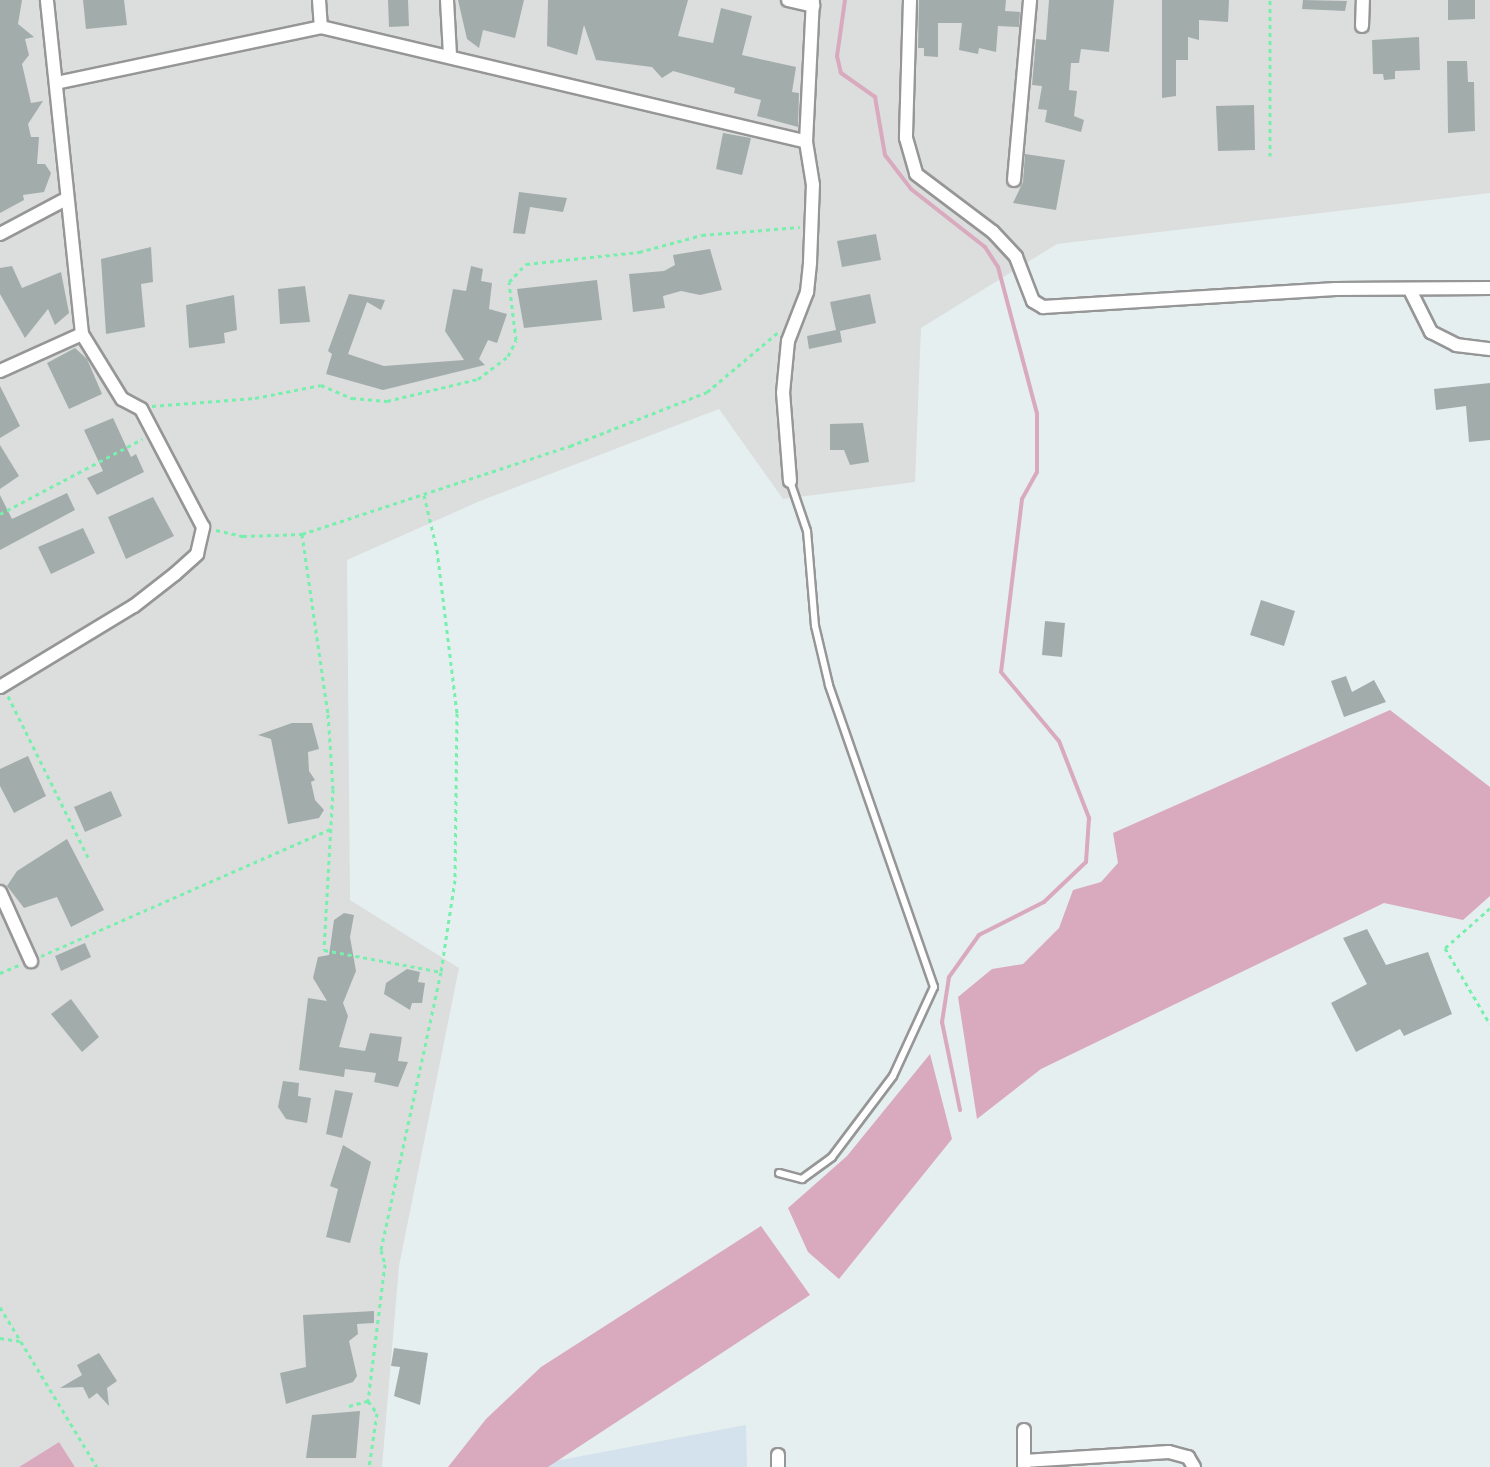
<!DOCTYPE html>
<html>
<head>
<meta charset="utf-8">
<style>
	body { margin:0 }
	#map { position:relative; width:1490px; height:1467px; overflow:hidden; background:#e6efef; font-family:"PT Sans",sans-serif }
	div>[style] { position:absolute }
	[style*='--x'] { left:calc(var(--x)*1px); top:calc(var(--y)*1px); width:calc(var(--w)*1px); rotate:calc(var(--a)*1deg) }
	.residential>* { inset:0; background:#dcdddd }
	.farmland>* { inset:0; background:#d3e2ec }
	.water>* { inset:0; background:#d9aabe }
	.stream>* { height:4px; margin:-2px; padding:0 2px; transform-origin:2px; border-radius:2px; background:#d9aabe }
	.building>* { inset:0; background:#a2adab }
	.path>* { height:3px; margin-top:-1.5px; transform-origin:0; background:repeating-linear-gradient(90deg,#77efad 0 4px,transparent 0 8px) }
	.roads { filter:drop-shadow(2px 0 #969696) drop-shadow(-2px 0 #969696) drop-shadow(0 2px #969696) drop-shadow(0 -2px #969696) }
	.lane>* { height:6px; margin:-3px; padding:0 3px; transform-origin:3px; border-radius:3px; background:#fff }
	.street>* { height:12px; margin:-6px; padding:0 6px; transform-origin:6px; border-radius:6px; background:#fff }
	span { translate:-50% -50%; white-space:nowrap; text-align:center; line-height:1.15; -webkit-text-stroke:6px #fff; paint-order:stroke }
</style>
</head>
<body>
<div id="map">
	<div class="residential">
		<div style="clip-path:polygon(0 0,1490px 0,1490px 193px,1057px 244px,921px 328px,915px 482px,783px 499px,719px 409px,480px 501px,347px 560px,350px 900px,459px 968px,399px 1266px,382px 1467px,75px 1467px,59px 1442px,19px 1467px,0 1467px)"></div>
	</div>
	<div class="farmland">
		<div style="clip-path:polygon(746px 1425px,747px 1467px,548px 1467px,555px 1461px)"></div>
	</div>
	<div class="water">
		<div style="clip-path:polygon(1390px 710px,1490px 787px,1490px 896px,1463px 920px,1384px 903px,1041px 1069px,977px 1119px,958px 997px,992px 969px,1023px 964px,1059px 928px,1073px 890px,1101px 882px,1118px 863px,1113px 833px)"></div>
		<div style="clip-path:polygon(930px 1054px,952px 1139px,839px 1279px,808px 1252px,788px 1208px,847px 1156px)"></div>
		<div style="clip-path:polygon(761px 1226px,810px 1295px,548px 1467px,448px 1467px,486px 1419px,541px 1367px)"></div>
		<div style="clip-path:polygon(59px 1442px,75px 1467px,19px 1467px)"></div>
	</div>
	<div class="stream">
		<div style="--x:845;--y:0;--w:57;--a:98.1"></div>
		<div style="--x:837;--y:56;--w:17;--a:77"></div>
		<div style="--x:841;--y:73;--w:42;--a:35.2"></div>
		<div style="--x:875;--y:97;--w:59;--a:80.2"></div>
		<div style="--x:885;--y:155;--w:43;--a:52.6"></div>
		<div style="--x:911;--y:189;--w:94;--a:38.1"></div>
		<div style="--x:985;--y:247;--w:24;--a:57"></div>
		<div style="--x:998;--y:267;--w:152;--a:75.1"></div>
		<div style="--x:1037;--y:414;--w:58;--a:90"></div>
		<div style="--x:1037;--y:472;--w:31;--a:119"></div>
		<div style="--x:1022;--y:499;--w:174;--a:96.9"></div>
		<div style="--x:1001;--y:672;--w:90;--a:50"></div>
		<div style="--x:1059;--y:741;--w:83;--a:68.7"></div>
		<div style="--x:1089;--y:818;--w:44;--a:93.9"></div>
		<div style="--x:1086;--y:862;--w:58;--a:136.4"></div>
		<div style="--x:1044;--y:902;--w:73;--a:153.1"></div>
		<div style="--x:979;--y:935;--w:52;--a:125.5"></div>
		<div style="--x:949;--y:977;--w:46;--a:98.8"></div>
		<div style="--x:942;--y:1022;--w:90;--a:78.4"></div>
	</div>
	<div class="building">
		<div style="clip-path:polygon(0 0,22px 0,18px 24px,34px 37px,25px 39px,29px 55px,22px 64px,31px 103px,43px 101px,28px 124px,31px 137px,39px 137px,37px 164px,45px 164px,51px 173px,44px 192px,23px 195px,24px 200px,0 213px)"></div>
		<div style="clip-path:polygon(83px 0,124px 0,127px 25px,86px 29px)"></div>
		<div style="clip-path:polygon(388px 0,408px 0,409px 26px,389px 27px)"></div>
		<div style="clip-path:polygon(458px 0,524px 0,515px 38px,483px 30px,479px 48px,467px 39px)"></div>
		<div style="clip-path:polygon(548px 0,688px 0,678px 36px,713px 43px,721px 8px,752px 16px,742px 55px,796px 67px,792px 92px,799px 93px,798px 127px,757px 116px,761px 100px,734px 93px,735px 88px,673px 71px,662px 78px,652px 67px,596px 60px,584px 25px,577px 55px,547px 46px)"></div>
		<div style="clip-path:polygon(919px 0,1006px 0,1005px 11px,1020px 12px,1019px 27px,998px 26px,996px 52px,979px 48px,978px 54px,959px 50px,962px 23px,938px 23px,938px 57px,924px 56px,924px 48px,918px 48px)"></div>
		<div style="clip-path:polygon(1049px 0,1114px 0,1109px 52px,1081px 49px,1079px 63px,1071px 63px,1069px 90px,1077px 91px,1074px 116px,1084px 120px,1081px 132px,1045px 122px,1047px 110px,1038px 109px,1042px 86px,1032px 85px,1036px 39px,1046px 40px)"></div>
		<div style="clip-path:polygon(1162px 0,1229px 0,1228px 22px,1199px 20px,1199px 40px,1188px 37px,1188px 60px,1176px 60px,1176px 96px,1162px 98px)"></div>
		<div style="clip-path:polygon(1303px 0,1347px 1px,1345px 11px,1302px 9px)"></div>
		<div style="clip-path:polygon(1448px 0,1475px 0,1475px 19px,1448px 20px)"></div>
		<div style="clip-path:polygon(1419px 37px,1420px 70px,1395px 71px,1395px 79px,1384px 80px,1383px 74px,1373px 74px,1372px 40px)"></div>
		<div style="clip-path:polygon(1447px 61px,1467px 61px,1468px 82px,1474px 82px,1475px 131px,1448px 133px)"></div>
		<div style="clip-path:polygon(1254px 105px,1255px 150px,1218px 151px,1216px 106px)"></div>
		<div style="clip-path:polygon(723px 133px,751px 138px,742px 175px,716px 169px)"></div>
		<div style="clip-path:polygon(1025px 154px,1065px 160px,1056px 210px,1013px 203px,1023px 182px)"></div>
		<div style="clip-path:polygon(519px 192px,567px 198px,563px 212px,530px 207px,525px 234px,513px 233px)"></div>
		<div style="clip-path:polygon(876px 234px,881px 260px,842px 267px,837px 241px)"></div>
		<div style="clip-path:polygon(151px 247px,153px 282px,141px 284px,145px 327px,106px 334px,101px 259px)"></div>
		<div style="clip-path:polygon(710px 249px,722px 290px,700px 295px,681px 291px,663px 296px,665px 308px,633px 312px,629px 274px,664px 271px,675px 265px,673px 255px)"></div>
		<div style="clip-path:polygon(12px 266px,22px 288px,61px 272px,69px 313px,55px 325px,48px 309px,25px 338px,0 294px,0 268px)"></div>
		<div style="clip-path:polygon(471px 266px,483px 269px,481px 281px,492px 283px,489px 309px,507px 314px,497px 343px,488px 340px,479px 359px,485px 365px,383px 390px,326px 374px,332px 354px,328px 351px,349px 294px,385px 300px,381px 310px,367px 302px,348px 354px,384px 366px,464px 360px,445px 331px,453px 289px,466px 291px)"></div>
		<div style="clip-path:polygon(597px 280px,602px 320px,524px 328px,517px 289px)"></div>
		<div style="clip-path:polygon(305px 286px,310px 322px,280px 324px,278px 289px)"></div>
		<div style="clip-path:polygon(870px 294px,876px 323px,840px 331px,842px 342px,809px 349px,807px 336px,836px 330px,830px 302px)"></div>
		<div style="clip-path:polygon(234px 295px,237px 330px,224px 333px,225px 343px,189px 348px,186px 305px)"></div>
		<div style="clip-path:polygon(75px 348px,87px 359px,102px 394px,69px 409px,47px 363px)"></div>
		<div style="clip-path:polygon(1490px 383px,1490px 440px,1469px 442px,1466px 406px,1436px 410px,1434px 389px)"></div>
		<div style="clip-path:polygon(0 386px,20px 426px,0 438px)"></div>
		<div style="clip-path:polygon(113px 418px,131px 457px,136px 454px,144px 472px,97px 495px,87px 478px,103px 471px,84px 430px)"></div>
		<div style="clip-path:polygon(863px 423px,869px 462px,850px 465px,844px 450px,830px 450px,830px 424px)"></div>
		<div style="clip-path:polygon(0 445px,19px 476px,0 489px)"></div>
		<div style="clip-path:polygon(67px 493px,75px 510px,0 550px,0 495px,12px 519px)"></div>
		<div style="clip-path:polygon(153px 497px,174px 536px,126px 559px,108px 517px)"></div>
		<div style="clip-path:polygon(83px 528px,95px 553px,51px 574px,38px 547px)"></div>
		<div style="clip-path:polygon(1261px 600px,1295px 611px,1284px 646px,1250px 635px)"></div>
		<div style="clip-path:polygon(1045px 621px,1065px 623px,1062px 657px,1042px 655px)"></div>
		<div style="clip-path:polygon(1346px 676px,1352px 692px,1374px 680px,1386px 702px,1344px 717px,1331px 681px)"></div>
		<div style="clip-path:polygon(292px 723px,312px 723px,319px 749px,308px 752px,309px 771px,315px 780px,311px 782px,315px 800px,324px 810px,319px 818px,288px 824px,271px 739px,258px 735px)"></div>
		<div style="clip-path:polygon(28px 756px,46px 796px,14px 813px,0 786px,0 769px)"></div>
		<div style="clip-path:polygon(111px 791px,122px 816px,85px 832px,74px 807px)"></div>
		<div style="clip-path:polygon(67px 839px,104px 910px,71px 927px,57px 897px,24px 908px,7px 886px,17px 871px)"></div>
		<div style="clip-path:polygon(344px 913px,354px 915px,350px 937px,356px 971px,343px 1003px,348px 1016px,339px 1047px,365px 1051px,370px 1033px,402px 1037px,398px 1061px,408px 1062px,398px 1087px,374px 1082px,376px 1073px,345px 1069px,344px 1077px,299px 1070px,308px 998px,327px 1001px,313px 978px,318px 957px,329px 955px,334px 920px)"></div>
		<div style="clip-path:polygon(1367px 929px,1386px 965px,1428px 952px,1452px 1014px,1404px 1036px,1400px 1029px,1356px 1052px,1331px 1003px,1367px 984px,1343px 938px)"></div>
		<div style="clip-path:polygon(85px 943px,91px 957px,61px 971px,55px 956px)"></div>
		<div style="clip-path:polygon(407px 969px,420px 972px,418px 982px,425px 983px,422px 1003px,412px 1003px,410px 1010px,384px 994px,386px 983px)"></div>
		<div style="clip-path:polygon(71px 999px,99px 1037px,82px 1052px,51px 1014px)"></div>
		<div style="clip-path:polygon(283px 1081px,299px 1083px,298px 1096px,311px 1098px,307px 1123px,286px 1119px,278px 1107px)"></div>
		<div style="clip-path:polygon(335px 1090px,353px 1093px,342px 1138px,326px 1134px)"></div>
		<div style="clip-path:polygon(343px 1145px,371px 1162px,350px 1243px,326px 1237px,338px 1189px,330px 1186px)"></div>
		<div style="clip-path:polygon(374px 1311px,374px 1323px,357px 1324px,358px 1334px,349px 1341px,357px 1376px,353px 1382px,286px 1404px,280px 1373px,306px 1367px,303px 1315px)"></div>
		<div style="clip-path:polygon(394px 1348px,428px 1353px,420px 1405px,394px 1396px,400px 1367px,391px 1366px)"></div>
		<div style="clip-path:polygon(99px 1353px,117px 1381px,107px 1388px,109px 1406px,97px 1393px,89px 1399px,83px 1387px,60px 1388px,82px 1375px,77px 1365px)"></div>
		<div style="clip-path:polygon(360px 1411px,356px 1458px,306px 1458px,312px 1415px)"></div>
	</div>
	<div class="path">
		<div style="--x:1270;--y:156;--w:156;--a:-90"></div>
		<div style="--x:152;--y:406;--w:103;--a:-4.4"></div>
		<div style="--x:255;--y:398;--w:67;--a:-11.1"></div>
		<div style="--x:321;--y:385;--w:34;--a:23"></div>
		<div style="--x:352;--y:398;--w:35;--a:5"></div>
		<div style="--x:387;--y:401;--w:94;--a:-13.6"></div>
		<div style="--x:478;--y:379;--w:38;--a:-37"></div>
		<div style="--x:508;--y:356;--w:18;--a:-63"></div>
		<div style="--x:516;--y:340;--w:58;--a:-96.9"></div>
		<div style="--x:509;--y:282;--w:25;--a:-47"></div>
		<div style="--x:526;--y:264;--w:114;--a:-6.1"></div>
		<div style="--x:639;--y:252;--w:65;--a:-15.1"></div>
		<div style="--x:702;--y:235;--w:98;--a:-4.7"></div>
		<div style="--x:424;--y:495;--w:57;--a:76.7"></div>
		<div style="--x:437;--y:550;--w:164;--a:83"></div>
		<div style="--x:457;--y:713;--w:167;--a:90.7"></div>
		<div style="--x:455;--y:880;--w:93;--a:98.7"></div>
		<div style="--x:0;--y:514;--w:161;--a:-27.8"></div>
		<div style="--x:216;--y:530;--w:28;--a:13"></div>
		<div style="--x:243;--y:536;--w:59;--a:-1.9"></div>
		<div style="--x:302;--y:534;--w:282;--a:-18.2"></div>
		<div style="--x:570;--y:446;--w:147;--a:-21.5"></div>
		<div style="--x:707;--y:392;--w:92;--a:-40.1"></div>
		<div style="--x:302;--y:534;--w:182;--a:81.8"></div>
		<div style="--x:328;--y:714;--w:75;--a:86.2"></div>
		<div style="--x:333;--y:789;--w:161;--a:93.2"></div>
		<div style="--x:324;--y:950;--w:119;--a:10.6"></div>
		<div style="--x:441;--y:972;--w:284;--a:102.2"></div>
		<div style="--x:381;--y:1250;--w:15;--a:74"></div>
		<div style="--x:385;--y:1264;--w:138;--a:97.1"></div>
		<div style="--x:368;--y:1401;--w:15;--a:53"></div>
		<div style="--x:377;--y:1413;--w:55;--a:98.4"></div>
		<div style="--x:8;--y:696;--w:180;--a:63.6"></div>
		<div style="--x:1490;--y:908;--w:60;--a:138.4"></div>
		<div style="--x:1445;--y:948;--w:88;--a:59.4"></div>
		<div style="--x:41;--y:956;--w:319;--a:-23.7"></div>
		<div style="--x:0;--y:973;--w:21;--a:-23"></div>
		<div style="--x:0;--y:1307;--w:187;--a:58.8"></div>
		<div style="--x:0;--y:1338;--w:20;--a:9"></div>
		<div style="--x:349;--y:1406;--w:20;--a:-15"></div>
	</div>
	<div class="roads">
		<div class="lane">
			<div style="--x:779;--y:1173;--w:24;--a:15"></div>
			<div style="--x:802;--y:1179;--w:37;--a:-36"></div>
			<div style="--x:832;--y:1157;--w:101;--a:-53"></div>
			<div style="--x:893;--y:1076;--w:98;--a:-65.3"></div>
			<div style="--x:934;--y:987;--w:320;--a:-109.2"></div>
			<div style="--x:829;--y:685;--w:61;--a:-103.3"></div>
			<div style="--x:815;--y:626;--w:95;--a:-94.8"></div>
			<div style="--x:807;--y:531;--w:53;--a:-108.8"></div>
		</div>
		<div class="street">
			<div style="--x:319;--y:0;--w:27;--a:86"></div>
			<div style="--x:447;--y:0;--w:56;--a:86.9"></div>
			<div style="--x:788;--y:0;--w:26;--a:13"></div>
			<div style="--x:910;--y:0;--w:138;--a:91.7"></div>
			<div style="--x:906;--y:138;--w:37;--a:74"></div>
			<div style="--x:916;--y:174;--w:96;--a:37"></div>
			<div style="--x:993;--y:232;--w:34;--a:47"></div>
			<div style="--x:1016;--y:257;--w:47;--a:68.9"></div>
			<div style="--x:1033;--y:301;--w:12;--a:31"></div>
			<div style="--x:1043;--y:307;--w:293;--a:-3.5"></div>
			<div style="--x:1335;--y:289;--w:155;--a:-0.4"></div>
			<div style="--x:1362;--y:26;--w:26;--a:-88"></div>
			<div style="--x:56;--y:83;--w:271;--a:-11.9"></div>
			<div style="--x:321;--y:27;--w:498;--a:13.3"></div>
			<div style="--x:806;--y:142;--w:142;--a:-87.2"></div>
			<div style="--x:1014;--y:180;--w:181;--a:-84.9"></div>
			<div style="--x:0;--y:234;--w:75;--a:-27.9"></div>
			<div style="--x:1411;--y:292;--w:45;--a:63.4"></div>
			<div style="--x:1431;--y:332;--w:28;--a:27"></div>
			<div style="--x:1456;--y:345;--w:34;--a:7"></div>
			<div style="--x:0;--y:371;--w:90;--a:-24.3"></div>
			<div style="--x:790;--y:481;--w:88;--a:-94.5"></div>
			<div style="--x:783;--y:393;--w:52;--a:-84.5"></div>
			<div style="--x:788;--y:341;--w:53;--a:-68.8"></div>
			<div style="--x:807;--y:292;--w:30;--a:-84"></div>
			<div style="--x:810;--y:262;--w:77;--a:-87.8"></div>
			<div style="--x:813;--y:185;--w:44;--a:-99.2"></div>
			<div style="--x:0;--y:687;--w:157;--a:-31.2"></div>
			<div style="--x:134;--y:606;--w:52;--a:-38"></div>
			<div style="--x:175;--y:574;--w:30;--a:-42"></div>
			<div style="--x:197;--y:554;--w:28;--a:-77"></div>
			<div style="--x:203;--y:527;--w:133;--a:-117.7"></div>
			<div style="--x:141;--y:409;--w:21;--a:-152"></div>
			<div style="--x:122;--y:399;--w:76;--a:-121.6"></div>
			<div style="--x:82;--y:334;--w:336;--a:-96"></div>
			<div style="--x:0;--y:892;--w:76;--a:65.8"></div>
			<div style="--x:1024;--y:1461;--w:145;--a:-3.6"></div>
			<div style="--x:1169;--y:1452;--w:20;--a:15"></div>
			<div style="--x:1188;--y:1457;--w:12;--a:59"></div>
			<div style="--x:1024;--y:1466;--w:36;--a:-90"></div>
			<div style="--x:778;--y:1467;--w:12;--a:-90"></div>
		</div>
	</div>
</div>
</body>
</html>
